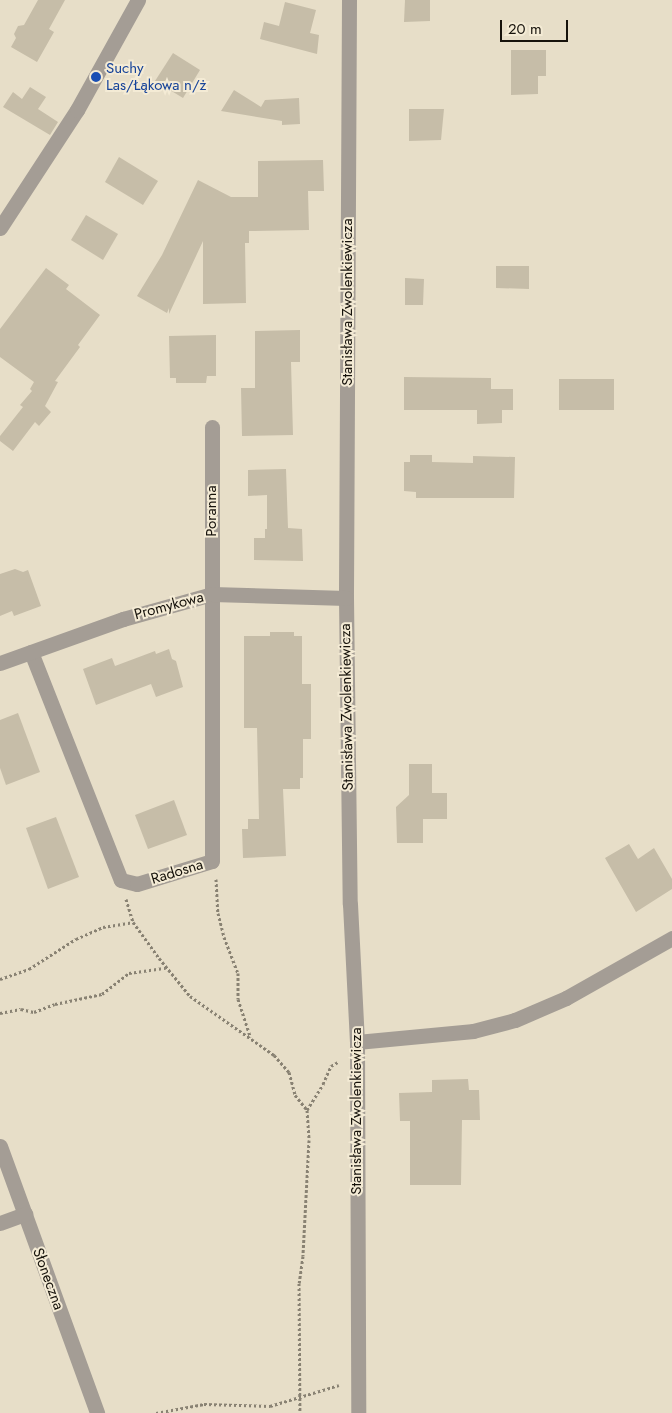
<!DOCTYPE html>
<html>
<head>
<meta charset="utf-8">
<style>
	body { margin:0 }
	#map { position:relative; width:672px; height:1413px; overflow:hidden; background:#e7dec8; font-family:Jost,sans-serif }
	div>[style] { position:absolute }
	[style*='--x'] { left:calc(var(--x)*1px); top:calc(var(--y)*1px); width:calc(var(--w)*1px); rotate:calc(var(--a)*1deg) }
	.building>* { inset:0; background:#c6bda8 }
	.path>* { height:3px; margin-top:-1.5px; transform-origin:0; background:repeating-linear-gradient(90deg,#898273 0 2.5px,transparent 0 5px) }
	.minor>* { height:15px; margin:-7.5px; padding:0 7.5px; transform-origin:7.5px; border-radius:7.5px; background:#a49d95 }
	.dots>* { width:14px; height:14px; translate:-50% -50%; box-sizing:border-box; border:2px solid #f4ebd5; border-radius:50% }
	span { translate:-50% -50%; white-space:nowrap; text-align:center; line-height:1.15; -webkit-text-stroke:4px #f4ebd5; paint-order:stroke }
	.transit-label { font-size:15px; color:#164399 }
	.left { translate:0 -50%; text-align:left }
	.street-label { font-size:15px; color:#16120b }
	.scale { position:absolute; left:500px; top:20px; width:68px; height:22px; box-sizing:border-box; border:2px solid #16120b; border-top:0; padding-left:6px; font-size:15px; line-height:18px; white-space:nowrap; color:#16120b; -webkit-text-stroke:4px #f4ebd5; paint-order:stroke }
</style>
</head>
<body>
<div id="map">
	<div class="building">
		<div style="clip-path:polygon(38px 0,65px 0,49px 29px,54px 32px,37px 62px,11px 47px,16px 38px,14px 34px,18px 26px,24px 25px)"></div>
		<div style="clip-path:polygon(405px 0,430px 0,430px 21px,404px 22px)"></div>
		<div style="clip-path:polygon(285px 2px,316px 10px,310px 33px,319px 35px,317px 54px,260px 39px,264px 22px,279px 26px)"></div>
		<div style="clip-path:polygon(511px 50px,546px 50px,546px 76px,538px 76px,538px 94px,511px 95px)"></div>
		<div style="clip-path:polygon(173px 53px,200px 70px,183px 98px,155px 81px)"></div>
		<div style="clip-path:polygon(30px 87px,46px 97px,38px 109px,58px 122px,50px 135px,3px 107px,13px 92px,22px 99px)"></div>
		<div style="clip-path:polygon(234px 90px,261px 107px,265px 100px,299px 98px,300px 124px,282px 125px,282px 121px,221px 111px)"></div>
		<div style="clip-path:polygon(409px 109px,444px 109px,441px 140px,409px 141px)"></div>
		<div style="clip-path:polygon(119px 157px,158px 181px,143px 205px,105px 182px)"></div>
		<div style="clip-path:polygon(323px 160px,324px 191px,308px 191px,309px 230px,249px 231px,249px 243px,245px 243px,246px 303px,203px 304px,203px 241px,169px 314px,169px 308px,167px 313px,137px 296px,162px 255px,198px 180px,231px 197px,258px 197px,258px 161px)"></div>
		<div style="clip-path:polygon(86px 215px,118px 234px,103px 260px,71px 240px)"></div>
		<div style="clip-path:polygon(496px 266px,529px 266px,529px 289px,496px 288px)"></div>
		<div style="clip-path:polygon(46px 268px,69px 285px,66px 289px,100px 315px,78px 345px,80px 347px,55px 381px,58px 382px,45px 406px,51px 412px,39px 426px,35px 422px,13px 451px,0 441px,0 436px,23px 407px,20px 405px,32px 391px,30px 389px,34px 382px,0 357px,0 329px)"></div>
		<div style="clip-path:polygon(405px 278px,424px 279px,423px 305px,405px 305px)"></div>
		<div style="clip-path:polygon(300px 330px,300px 362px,291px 362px,293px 435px,242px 436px,241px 388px,255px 388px,255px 331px)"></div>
		<div style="clip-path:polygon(216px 335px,216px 376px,207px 376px,206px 383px,176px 383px,176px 378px,170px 378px,169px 336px)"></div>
		<div style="clip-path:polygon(404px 377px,491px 378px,491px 389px,513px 389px,513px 410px,502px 410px,502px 423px,477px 424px,477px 410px,404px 410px)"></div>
		<div style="clip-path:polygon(559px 379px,614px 379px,614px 410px,559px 410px)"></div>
		<div style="clip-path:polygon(410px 455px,432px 455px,432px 462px,473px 463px,473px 456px,515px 457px,514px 498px,416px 498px,416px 492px,404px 491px,404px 462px,410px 462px)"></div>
		<div style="clip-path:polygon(286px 469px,288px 528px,302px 529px,303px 561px,254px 560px,254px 538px,265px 538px,265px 529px,267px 529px,267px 495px,248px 496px,248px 470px)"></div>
		<div style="clip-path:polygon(15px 569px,23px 572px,28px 570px,41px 606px,14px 616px,12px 611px,0 616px,0 574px)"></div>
		<div style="clip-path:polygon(270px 632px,294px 632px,294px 636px,302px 636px,302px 684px,311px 684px,311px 739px,303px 739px,303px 778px,300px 778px,300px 789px,283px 789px,286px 856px,243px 858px,242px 829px,248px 829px,248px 819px,259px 819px,257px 728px,244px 728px,244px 636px,270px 636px)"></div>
		<div style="clip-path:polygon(169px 649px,172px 659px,176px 661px,183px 687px,156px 697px,151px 684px,96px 705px,83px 669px,112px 658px,115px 666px,155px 651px,156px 654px)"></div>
		<div style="clip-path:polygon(18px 713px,40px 772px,6px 785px,0 768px,0 720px)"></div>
		<div style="clip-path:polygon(409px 764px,432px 764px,432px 793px,447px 793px,447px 819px,423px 819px,423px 843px,397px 843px,396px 807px,409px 795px)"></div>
		<div style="clip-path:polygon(174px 800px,187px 835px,148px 849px,135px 815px)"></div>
		<div style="clip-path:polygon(56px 817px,79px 877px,48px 889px,26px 828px)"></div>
		<div style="clip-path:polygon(629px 844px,638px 859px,654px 848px,672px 879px,672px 889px,636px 912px,605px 858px)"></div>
		<div style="clip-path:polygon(468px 1079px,469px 1090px,479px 1090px,480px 1120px,462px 1120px,461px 1185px,410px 1185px,410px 1121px,400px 1121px,399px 1093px,432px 1092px,432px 1080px)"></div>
	</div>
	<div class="path">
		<div style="--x:216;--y:879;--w:34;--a:87"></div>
		<div style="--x:218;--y:913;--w:25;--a:76"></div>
		<div style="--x:224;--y:937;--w:39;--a:69"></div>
		<div style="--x:238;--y:973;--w:26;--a:90"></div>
		<div style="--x:238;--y:999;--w:40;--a:72"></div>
		<div style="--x:126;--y:899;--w:24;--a:73"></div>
		<div style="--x:133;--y:922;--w:44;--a:54.2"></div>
		<div style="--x:159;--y:958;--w:49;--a:50.8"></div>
		<div style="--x:190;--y:996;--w:103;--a:35.1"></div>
		<div style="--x:274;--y:1055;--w:23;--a:49"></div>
		<div style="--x:289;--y:1072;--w:24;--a:75"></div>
		<div style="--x:295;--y:1095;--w:19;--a:51"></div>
		<div style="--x:307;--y:1110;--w:30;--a:86"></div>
		<div style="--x:309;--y:1140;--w:116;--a:93"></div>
		<div style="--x:303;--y:1256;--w:27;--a:98"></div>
		<div style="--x:299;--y:1283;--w:130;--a:89.6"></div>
		<div style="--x:0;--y:979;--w:31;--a:-19"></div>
		<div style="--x:29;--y:969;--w:56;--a:-32.6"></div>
		<div style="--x:76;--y:939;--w:30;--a:-24"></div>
		<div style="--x:103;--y:927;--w:30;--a:-9"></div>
		<div style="--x:0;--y:1013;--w:21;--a:-11"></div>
		<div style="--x:21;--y:1009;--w:13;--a:13"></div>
		<div style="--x:34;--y:1012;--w:22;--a:-21"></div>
		<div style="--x:55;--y:1004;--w:48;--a:-12"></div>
		<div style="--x:102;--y:994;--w:34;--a:-38"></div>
		<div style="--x:129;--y:973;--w:37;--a:-8"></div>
		<div style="--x:307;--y:1110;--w:31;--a:-58"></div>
		<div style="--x:323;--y:1084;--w:20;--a:-66"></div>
		<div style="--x:331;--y:1066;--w:8;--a:-30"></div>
		<div style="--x:156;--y:1413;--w:49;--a:-10.6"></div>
		<div style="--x:204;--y:1404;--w:66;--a:1.7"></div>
		<div style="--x:270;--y:1406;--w:72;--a:-16.9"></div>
	</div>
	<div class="minor">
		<div style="--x:349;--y:0;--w:598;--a:90.29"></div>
		<div style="--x:346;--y:598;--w:306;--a:89.3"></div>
		<div style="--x:350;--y:904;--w:138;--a:87.1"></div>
		<div style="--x:357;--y:1042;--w:371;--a:89.8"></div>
		<div style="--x:0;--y:228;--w:141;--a:-56.9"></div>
		<div style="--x:77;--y:110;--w:126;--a:-61"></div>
		<div style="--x:31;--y:652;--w:245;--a:68.5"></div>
		<div style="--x:121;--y:880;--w:16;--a:14"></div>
		<div style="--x:137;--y:884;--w:78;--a:-17"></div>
		<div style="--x:212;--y:861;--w:434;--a:-90"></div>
		<div style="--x:0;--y:663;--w:131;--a:-19.7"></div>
		<div style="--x:123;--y:619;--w:92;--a:-15.7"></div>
		<div style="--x:212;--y:594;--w:134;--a:1.7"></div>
		<div style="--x:357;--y:1042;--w:117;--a:-5.4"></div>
		<div style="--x:473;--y:1031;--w:43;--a:-14.7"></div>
		<div style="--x:515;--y:1020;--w:56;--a:-23.3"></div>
		<div style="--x:566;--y:998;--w:122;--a:-29.5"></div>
		<div style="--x:0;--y:1146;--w:284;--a:70"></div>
		<div style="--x:0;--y:1223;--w:27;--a:-20"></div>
	</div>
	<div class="dots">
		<div style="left:96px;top:77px;background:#1a4fb4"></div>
	</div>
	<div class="transit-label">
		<span class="left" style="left:106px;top:77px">Suchy<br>Las/Łąkowa n/ż</span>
	</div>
	<div class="street-label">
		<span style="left:348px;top:302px;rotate:-90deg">Stanisława Zwolenkiewicza</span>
		<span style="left:212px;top:511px;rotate:-90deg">Poranna</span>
		<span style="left:169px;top:606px;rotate:-15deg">Promykowa</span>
		<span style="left:347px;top:707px;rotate:-91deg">Stanisława Zwolenkiewicza</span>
		<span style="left:177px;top:872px;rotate:-17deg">Radosna</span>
		<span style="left:357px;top:1111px;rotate:-90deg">Stanisława Zwolenkiewicza</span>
		<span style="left:48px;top:1279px;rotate:70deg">Słoneczna</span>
	</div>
	<div class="scale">20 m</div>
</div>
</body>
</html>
